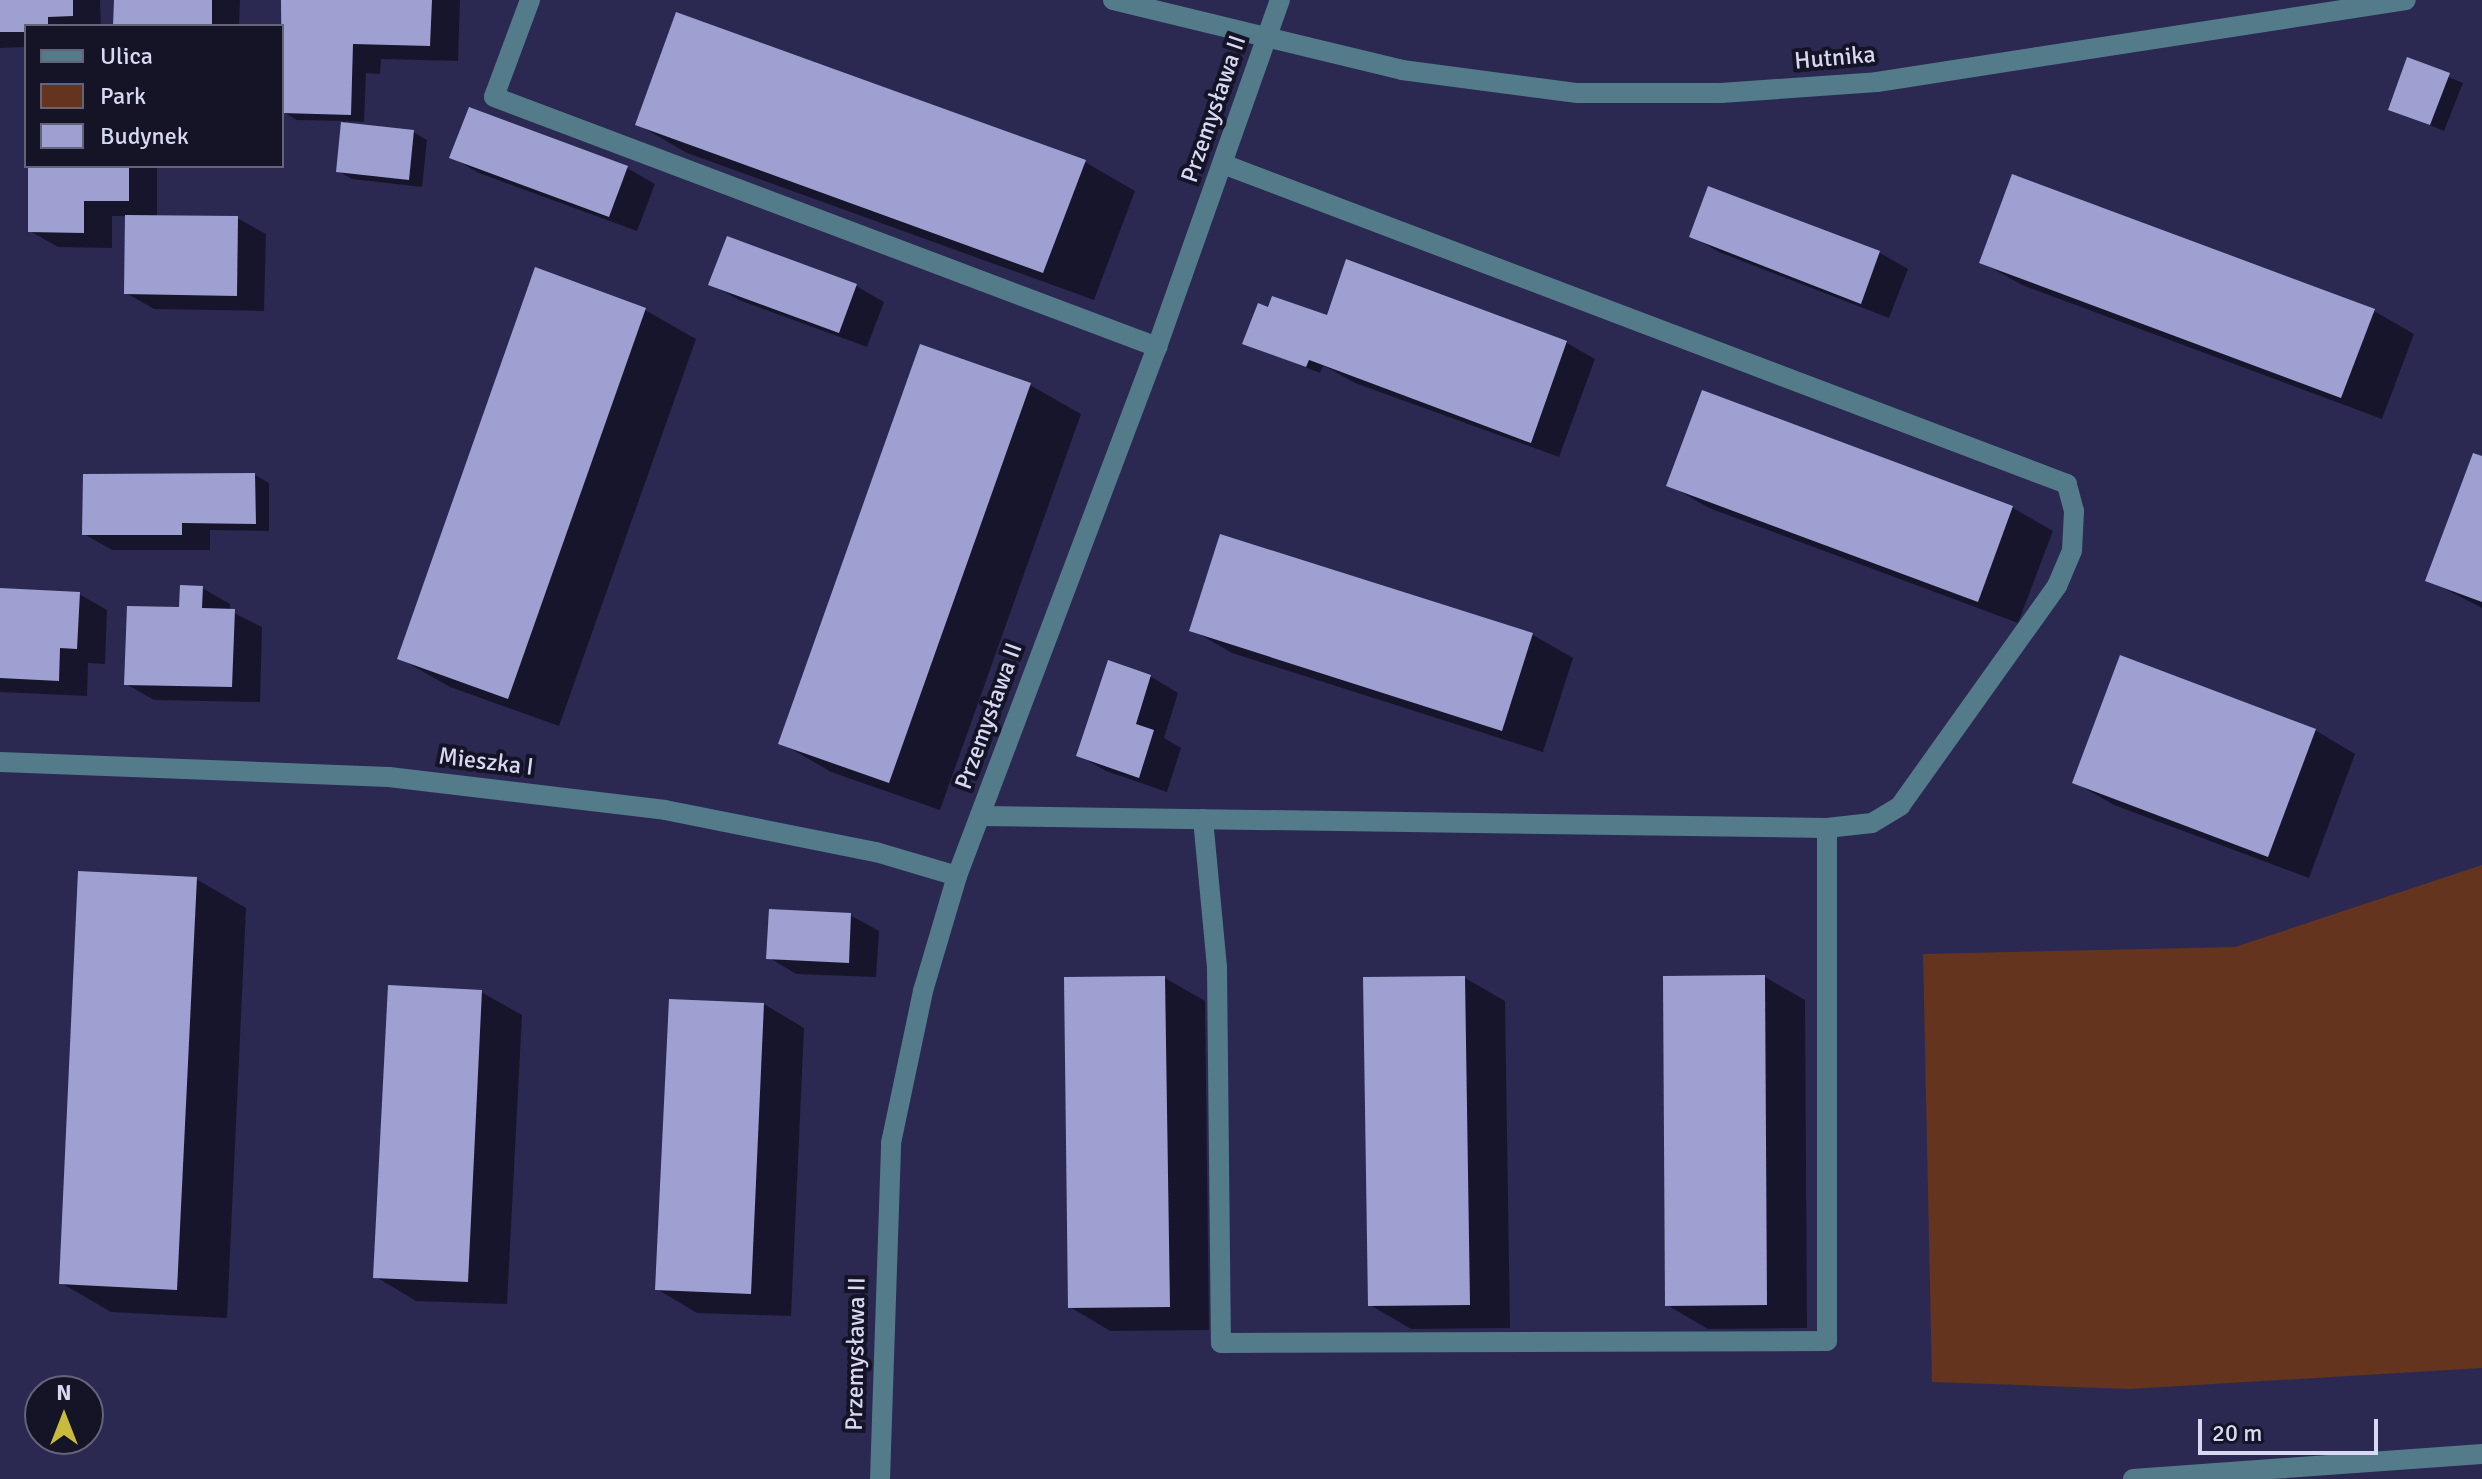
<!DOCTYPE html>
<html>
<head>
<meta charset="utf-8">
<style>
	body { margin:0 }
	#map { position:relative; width:2482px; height:1479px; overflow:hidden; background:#2b2952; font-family:Signika,sans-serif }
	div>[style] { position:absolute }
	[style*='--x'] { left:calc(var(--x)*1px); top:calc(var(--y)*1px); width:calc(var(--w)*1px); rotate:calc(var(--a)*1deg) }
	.green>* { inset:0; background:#65341e }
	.shadow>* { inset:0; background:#0007 }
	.building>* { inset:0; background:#9ea0d2 }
	.minor>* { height:20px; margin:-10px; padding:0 10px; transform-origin:10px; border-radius:10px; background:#537b8a }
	span { translate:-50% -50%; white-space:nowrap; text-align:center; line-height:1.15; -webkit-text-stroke:8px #151427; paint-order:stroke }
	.street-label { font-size:24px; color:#d7d9f3 }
	.legend { position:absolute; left:24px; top:24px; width:260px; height:144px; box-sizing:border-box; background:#151427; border:2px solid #636379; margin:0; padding:10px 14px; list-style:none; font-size:24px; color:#d7d9f3 }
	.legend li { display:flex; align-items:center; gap:16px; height:40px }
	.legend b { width:40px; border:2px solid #636379 }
	.north { position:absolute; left:24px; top:1375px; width:80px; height:80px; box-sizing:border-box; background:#151427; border:2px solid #636379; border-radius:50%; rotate:0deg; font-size:22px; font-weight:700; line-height:32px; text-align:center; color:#d7d9f3 }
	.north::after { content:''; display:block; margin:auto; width:28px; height:36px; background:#c8bb3b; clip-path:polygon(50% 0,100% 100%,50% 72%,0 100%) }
	.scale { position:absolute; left:2198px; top:1419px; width:180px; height:36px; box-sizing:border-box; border:4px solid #d7d9f3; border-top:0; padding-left:10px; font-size:24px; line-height:28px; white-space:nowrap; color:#d7d9f3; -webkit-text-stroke:6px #151427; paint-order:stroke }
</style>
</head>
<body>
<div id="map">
	<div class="green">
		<div style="clip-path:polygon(2482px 865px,2482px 1368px,2130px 1389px,1932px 1382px,1923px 954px,2235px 947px)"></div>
	</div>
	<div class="shadow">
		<div style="clip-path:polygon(0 0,100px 0,101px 26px,26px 26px,26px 47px,0 48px)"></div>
		<div style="clip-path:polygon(116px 0,240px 0,239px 26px,115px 26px)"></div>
		<div style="clip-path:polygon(283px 0,460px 0,458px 61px,381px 59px,380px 74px,366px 73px,364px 122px,345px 121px,345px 124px,413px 132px,427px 140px,422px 187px,352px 179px,338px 171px,343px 121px,297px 120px,283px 112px)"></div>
		<div style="clip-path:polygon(2408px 60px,2463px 83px,2444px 131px,2390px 109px)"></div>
		<div style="clip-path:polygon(637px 124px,1085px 162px,1135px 191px,1094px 300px,687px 153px)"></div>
		<div style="clip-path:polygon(451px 157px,627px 168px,655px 184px,637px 231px,479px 173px)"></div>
		<div style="clip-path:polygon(30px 166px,157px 166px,157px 217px,237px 218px,266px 234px,264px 311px,154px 309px,126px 293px,127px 216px,112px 216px,112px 248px,58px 247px,30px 231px)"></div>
		<div style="clip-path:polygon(1710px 188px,1880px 253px,1908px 269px,1889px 318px,1719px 252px,1691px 236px)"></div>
		<div style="clip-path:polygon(728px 238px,856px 286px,884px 302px,867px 347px,739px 300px,711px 284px)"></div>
		<div style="clip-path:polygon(1981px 262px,2374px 311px,2414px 334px,2382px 419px,2022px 285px)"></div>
		<div style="clip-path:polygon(536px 269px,645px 310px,696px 339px,559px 726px,450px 687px,399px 658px)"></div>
		<div style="clip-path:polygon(1491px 314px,1567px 343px,1595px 359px,1559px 457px,1355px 383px,1328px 368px,1323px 366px,1320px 373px,1245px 343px,1329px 317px)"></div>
		<div style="clip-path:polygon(1030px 385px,1081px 414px,940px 810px,831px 772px,781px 743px)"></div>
		<div style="clip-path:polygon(1703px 392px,2013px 508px,2053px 531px,2018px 623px,1709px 508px,1669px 485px)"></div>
		<div style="clip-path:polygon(2482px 458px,2482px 608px,2428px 580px)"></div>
		<div style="clip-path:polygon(255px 475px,269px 483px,269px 531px,210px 530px,210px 550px,112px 550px,84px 534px)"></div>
		<div style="clip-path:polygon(1222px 536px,1533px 635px,1573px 658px,1543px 752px,1232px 653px,1192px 630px)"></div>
		<div style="clip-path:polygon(202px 588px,230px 604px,230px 611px,262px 627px,260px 702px,154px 700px,126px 684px,181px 609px)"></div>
		<div style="clip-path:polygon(0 590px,79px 594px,107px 610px,105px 664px,88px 663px,87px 696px,0 692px)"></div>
		<div style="clip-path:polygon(1150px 676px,1178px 693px,1164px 738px,1181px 748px,1167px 792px,1106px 771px,1078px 755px)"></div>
		<div style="clip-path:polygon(2315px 730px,2355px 754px,2309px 878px,2114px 805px,2074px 782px)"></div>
		<div style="clip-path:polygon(196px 879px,246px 908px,227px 1318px,111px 1312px,61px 1283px)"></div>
		<div style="clip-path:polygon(850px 915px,879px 931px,876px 977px,796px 974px,768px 957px)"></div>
		<div style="clip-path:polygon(1765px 977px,1805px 1000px,1807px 1328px,1708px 1329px,1667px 1305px)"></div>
		<div style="clip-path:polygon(1165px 978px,1205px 1001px,1209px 1330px,1110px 1331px,1070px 1307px)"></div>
		<div style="clip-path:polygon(1465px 978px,1505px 1001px,1510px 1328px,1411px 1329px,1370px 1305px)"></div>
		<div style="clip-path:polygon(481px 992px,522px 1015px,507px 1304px,416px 1301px,376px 1277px)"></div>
		<div style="clip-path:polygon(764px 1004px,804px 1028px,791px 1316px,697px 1313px,657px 1289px)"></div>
	</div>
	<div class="building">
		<div style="clip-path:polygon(0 0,73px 0,73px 16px,48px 17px,48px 26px,26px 26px,26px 32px,0 32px)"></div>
		<div style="clip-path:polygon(114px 0,212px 0,212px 26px,113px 26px)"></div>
		<div style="clip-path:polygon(281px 0,432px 0,430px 46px,353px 44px,351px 115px,282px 113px)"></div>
		<div style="clip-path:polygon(676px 12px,1086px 160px,1043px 273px,635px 125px)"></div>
		<div style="clip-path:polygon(2407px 57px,2450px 73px,2430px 125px,2388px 110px)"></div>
		<div style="clip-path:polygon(469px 107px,628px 166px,609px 217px,449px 158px)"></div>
		<div style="clip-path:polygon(341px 122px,414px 130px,409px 180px,336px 172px)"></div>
		<div style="clip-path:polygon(28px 166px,129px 166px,129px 201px,84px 201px,84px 233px,28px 232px)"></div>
		<div style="clip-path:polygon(2012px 174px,2375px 309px,2341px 398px,1979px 263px)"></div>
		<div style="clip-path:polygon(1708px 186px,1880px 251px,1861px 304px,1689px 237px)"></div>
		<div style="clip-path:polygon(125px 215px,238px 216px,237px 296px,124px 294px)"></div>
		<div style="clip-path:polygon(727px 236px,857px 284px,839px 333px,708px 285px)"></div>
		<div style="clip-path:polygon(1346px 259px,1567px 341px,1531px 443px,1312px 361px,1309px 360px,1306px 367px,1242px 344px,1258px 303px,1268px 307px,1272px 296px,1327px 315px)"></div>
		<div style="clip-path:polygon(535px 267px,646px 308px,508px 699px,397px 659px)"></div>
		<div style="clip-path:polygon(920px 344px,1031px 383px,889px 783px,778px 744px)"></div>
		<div style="clip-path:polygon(1702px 390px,2013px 506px,1978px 602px,1666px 486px)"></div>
		<div style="clip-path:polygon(2473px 453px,2482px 456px,2482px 602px,2425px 581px)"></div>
		<div style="clip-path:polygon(255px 473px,256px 524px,182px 523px,182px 535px,82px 535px,83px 474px)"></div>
		<div style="clip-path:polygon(1220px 534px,1533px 633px,1502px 731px,1189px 631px)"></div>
		<div style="clip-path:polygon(180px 585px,203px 586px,202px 608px,235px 609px,232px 687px,124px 685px,127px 606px,179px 607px)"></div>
		<div style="clip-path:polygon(0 588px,80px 592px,77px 649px,60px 648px,59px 681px,0 678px)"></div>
		<div style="clip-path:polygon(2120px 655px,2316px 729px,2268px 857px,2072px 783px)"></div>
		<div style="clip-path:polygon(1108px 660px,1151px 675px,1136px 724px,1154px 730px,1139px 778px,1076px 756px)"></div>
		<div style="clip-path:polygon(78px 871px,197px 877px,177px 1290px,59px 1284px)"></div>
		<div style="clip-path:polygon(769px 909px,851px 913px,849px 963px,766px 959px)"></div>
		<div style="clip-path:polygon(1765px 975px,1767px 1305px,1665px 1306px,1663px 976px)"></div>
		<div style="clip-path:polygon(1165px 976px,1170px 1307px,1068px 1308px,1064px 977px)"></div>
		<div style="clip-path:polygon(1465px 976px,1470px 1305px,1368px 1306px,1363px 977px)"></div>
		<div style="clip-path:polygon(388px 985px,482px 990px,468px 1282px,373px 1278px)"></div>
		<div style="clip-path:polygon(669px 999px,764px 1003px,751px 1294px,655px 1290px)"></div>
	</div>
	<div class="minor">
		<div style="--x:530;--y:0;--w:103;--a:110.4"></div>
		<div style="--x:494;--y:97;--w:709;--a:20.66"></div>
		<div style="--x:1113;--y:0;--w:297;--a:13.6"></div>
		<div style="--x:1402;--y:70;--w:177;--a:7.5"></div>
		<div style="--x:1577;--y:93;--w:144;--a:0"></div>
		<div style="--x:1721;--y:93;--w:156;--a:-4"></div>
		<div style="--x:1877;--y:82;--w:535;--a:-8.81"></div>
		<div style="--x:0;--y:762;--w:389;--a:2.2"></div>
		<div style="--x:389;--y:777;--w:278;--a:6.8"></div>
		<div style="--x:665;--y:810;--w:215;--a:11.3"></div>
		<div style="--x:876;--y:852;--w:84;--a:16.5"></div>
		<div style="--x:980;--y:816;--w:847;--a:0.81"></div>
		<div style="--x:1827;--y:828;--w:45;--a:-6.3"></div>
		<div style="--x:1872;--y:823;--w:33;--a:-31"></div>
		<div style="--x:1900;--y:806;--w:270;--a:-54.5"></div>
		<div style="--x:2057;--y:586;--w:39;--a:-67"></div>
		<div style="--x:2072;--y:550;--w:39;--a:-87"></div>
		<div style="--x:2074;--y:511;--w:28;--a:-105"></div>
		<div style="--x:2067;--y:484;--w:903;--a:-159.24"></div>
		<div style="--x:1203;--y:819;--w:150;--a:84.6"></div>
		<div style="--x:1217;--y:968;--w:375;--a:89.4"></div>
		<div style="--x:1221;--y:1343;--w:606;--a:-0.19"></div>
		<div style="--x:1827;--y:1341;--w:513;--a:-90"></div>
		<div style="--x:880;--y:1479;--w:336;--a:-88.1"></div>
		<div style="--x:891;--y:1143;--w:155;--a:-78.1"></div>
		<div style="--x:923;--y:991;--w:120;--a:-73.5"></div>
		<div style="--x:957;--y:876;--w:566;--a:-69.29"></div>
		<div style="--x:1157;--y:347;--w:368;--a:-70.5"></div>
		<div style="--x:2133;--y:1479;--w:350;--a:-4.1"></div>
	</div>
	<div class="street-label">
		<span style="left:1835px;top:58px;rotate:-5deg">Hutnika</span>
		<span style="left:1214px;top:109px;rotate:-71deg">Przemysława II</span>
		<span style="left:989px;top:716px;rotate:-70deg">Przemysława II</span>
		<span style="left:486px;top:762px;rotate:7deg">Mieszka I</span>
		<span style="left:856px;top:1354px;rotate:-89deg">Przemysława II</span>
	</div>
	<ul class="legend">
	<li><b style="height:10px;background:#537b8a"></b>Ulica</li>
	<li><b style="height:22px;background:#65341e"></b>Park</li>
	<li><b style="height:22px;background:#9ea0d2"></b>Budynek</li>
	</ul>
	<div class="north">N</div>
	<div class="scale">20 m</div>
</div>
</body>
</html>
